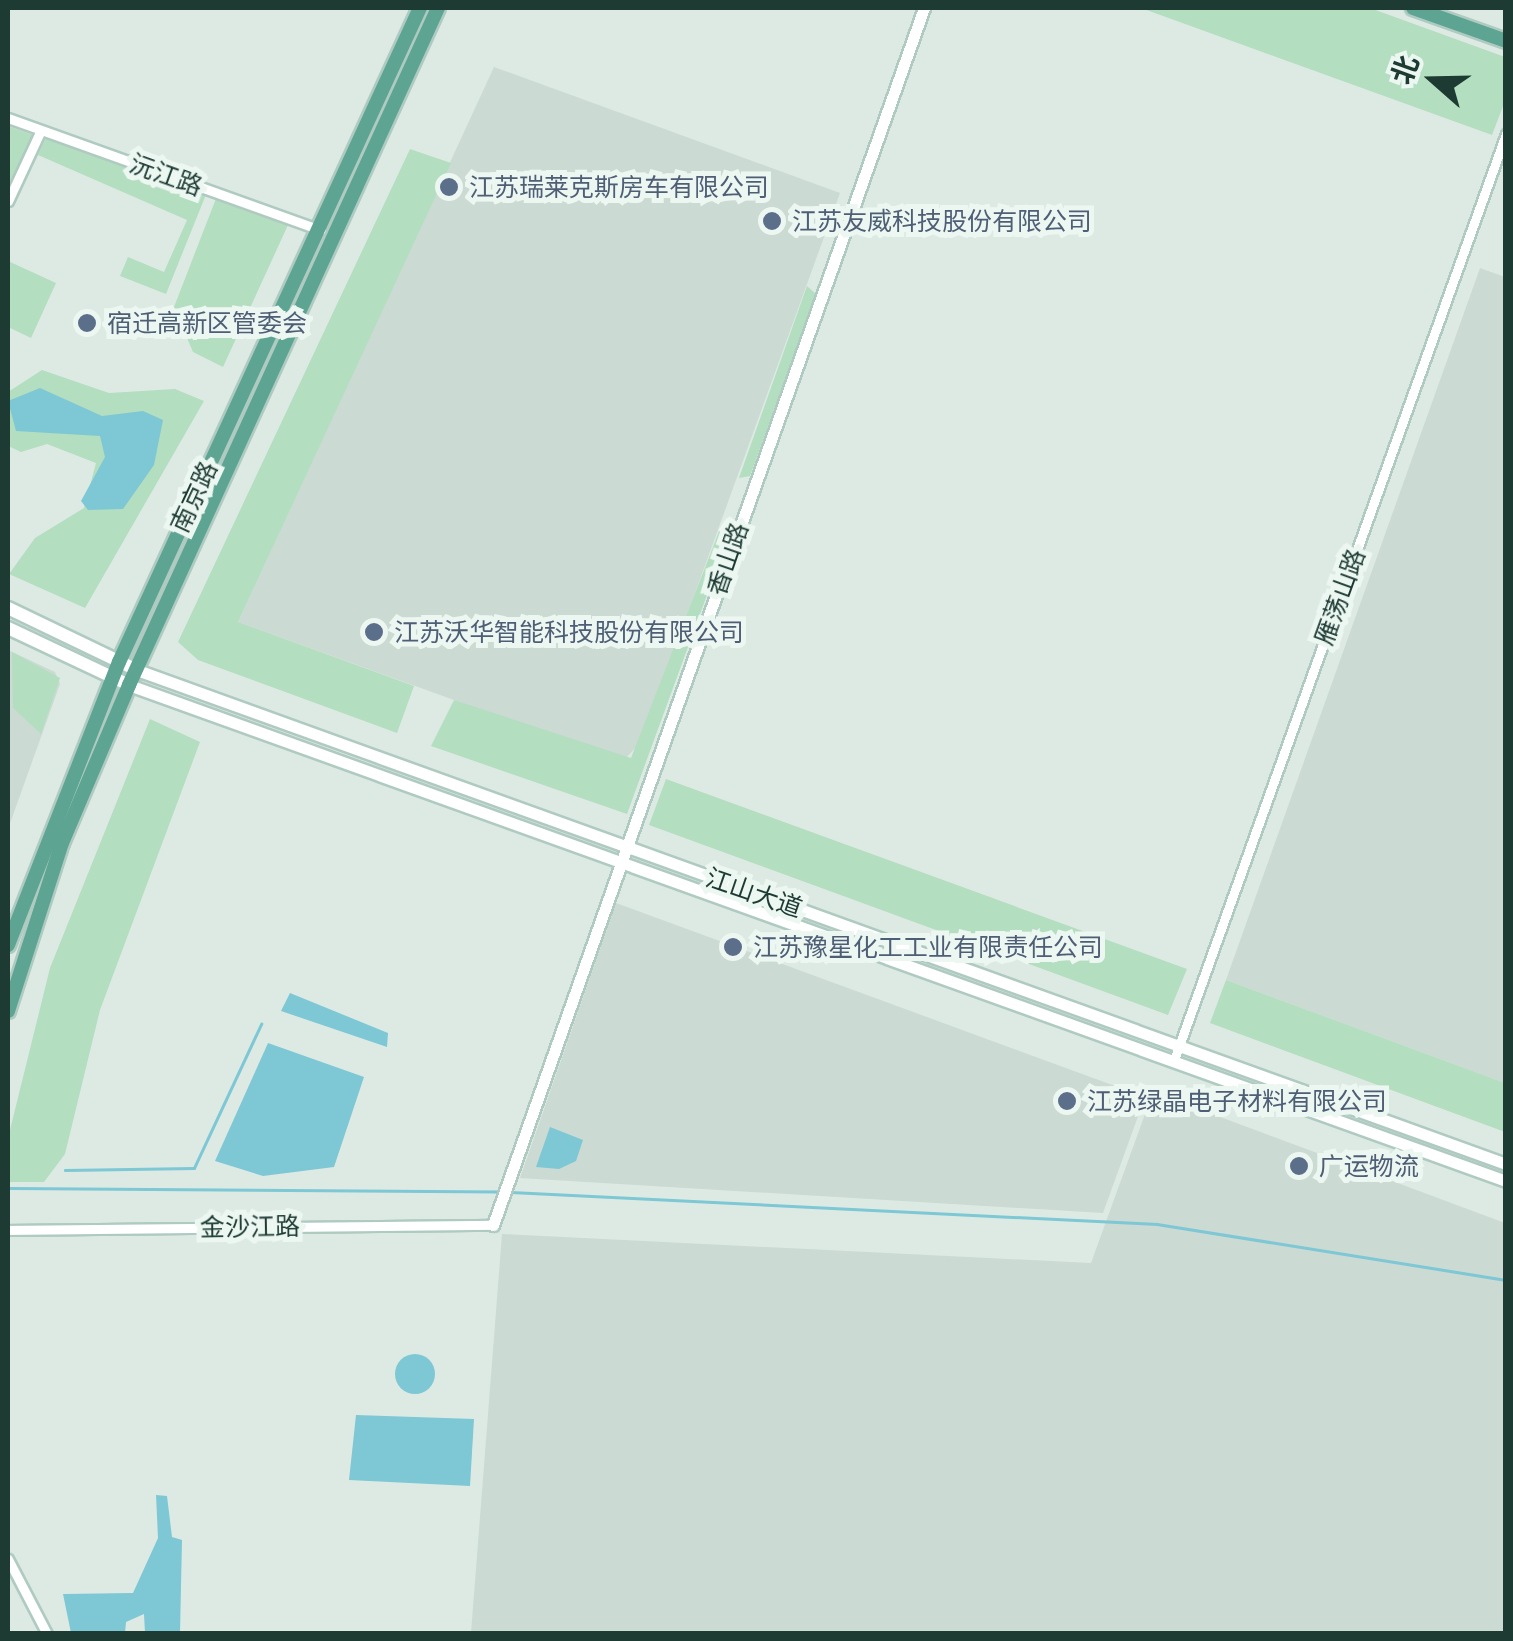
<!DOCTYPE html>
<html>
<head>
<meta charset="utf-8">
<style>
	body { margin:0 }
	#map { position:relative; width:1513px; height:1641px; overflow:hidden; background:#ddeae4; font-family:Figtree,"Noto Sans SC",sans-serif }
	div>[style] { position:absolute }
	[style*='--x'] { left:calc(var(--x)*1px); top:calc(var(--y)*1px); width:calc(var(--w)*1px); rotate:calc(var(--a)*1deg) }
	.built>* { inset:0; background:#cbdad3 }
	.green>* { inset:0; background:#b3debf }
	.water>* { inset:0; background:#7ec7d5 }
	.round { border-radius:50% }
	.stream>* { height:2.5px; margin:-1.25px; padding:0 1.25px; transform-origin:1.25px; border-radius:1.25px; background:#7ec7d5 }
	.roads { filter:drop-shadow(2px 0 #afcbc1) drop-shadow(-2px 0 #afcbc1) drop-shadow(0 2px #afcbc1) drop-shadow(0 -2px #afcbc1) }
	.minor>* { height:9px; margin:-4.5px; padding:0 4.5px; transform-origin:4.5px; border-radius:4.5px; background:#fff }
	.tertiary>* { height:11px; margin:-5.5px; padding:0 5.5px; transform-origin:5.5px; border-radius:5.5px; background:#fff }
	.secondary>* { height:12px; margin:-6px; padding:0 6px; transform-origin:6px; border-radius:6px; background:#fff }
	.primary>* { height:14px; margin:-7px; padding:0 7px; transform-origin:7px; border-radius:7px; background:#5da492 }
	.dots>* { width:28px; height:28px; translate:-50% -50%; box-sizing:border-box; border:5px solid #edf7f2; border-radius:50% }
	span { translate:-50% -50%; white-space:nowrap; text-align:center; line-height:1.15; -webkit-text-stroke:10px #edf7f2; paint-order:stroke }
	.street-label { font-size:25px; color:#1d3b33 }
	.service-label { font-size:25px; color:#4e5e75 }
	.left { translate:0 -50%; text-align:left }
	.frame { position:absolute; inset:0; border:10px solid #1d3b33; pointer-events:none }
	.north { position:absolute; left:1383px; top:30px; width:100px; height:100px; -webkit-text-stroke:8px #edf7f2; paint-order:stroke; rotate:290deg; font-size:28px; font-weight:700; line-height:40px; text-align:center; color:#1d3b33 }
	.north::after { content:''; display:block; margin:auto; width:35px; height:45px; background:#1d3b33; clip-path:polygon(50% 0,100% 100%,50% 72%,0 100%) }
</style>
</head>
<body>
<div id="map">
	<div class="built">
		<div style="clip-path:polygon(494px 67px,840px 193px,641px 742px,623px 761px,238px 622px)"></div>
		<div style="clip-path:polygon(1480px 268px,1505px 277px,1505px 1083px,1226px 980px)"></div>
		<div style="clip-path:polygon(8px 650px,55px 672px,60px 684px,8px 829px)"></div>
		<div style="clip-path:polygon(616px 903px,1145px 1097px,1103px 1213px,520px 1178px)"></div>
		<div style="clip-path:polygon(1153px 1092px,1505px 1223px,1505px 1633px,471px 1633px,502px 1234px,1091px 1263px)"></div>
	</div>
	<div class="green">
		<div style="clip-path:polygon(1141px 8px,1370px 8px,1505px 57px,1505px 101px,1492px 135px)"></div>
		<div style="clip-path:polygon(8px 126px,33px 135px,8px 190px)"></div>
		<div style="clip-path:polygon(48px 134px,207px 192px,166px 294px,120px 276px,128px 257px,164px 272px,187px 220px,38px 155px)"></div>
		<div style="clip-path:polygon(410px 149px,451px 163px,238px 622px,414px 686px,397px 733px,198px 660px,178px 642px)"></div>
		<div style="clip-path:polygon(217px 196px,288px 225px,223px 367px,193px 352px,174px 307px)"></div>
		<div style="clip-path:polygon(8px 261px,56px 283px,31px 338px,8px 327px)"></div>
		<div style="clip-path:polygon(807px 286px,816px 294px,750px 476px,739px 478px)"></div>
		<div style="clip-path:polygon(42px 370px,109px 393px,175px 389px,204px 401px,85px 608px,9px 574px,35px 538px,84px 508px,96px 463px,47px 444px,21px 452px,8px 446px,8px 392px)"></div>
		<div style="clip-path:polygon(720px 529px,730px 532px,627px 814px,431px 746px,454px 700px,631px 758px)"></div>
		<div style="clip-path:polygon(12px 652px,60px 678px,41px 734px,13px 708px)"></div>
		<div style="clip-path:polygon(150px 719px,200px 742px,100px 1010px,65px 1154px,44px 1182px,8px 1182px,8px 1138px,50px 968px)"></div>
		<div style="clip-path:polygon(666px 779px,1187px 969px,1168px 1015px,649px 825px)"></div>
		<div style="clip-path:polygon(1226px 980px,1505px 1083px,1505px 1132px,1210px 1023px)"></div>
	</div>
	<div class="water">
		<div style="clip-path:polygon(40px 388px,102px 416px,143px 411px,163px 420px,154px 465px,123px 509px,88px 510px,81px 501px,105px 457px,100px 436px,16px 431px,8px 401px)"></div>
		<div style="clip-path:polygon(290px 993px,388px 1033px,387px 1047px,281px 1011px)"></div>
		<div style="clip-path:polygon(268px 1043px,364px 1077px,334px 1167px,263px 1176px,215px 1161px)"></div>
		<div style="clip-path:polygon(550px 1127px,583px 1140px,576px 1161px,559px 1169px,536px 1167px)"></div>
		<div class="round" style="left:395px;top:1354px;width:40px;height:40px"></div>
		<div style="clip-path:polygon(356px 1415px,474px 1419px,470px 1486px,349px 1480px)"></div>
		<div style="clip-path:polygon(156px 1495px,167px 1496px,172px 1537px,182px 1540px,180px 1633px,145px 1633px,144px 1614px,126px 1622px,125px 1633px,71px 1633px,63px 1594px,133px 1593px,158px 1538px)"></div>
	</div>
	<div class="stream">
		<div style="--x:65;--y:1170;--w:129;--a:-0.9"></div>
		<div style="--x:194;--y:1168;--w:159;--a:-65"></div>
		<div style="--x:10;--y:1188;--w:488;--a:0.4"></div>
		<div style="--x:511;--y:1192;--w:647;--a:2.84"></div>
		<div style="--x:1157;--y:1224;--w:353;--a:9.1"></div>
	</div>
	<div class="roads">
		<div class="minor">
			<div style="--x:8;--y:118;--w:332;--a:19.7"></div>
			<div style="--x:8;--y:201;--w:78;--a:-65.1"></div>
			<div style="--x:1174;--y:1060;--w:984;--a:-70.28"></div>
			<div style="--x:8;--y:1230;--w:485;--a:-0.6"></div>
			<div style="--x:8;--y:1559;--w:85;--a:62.5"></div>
		</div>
		<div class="tertiary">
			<div style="--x:137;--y:670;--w:1455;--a:19.84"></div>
			<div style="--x:129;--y:685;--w:1464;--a:19.81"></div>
			<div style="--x:493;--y:1225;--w:1291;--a:-70.5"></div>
		</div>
		<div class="secondary">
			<div style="--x:8;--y:608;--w:143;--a:25.7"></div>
			<div style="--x:8;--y:628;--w:134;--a:25.2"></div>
		</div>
		<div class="primary">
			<div style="--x:1413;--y:8;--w:99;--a:19.5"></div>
			<div style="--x:8;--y:945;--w:304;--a:-68.6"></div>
			<div style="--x:119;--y:662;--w:720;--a:-65.29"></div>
			<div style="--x:8;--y:1011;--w:176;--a:-72.2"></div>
			<div style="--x:62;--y:843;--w:172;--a:-67"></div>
			<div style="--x:129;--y:685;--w:744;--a:-65.47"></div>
		</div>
	</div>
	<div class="dots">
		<div style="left:449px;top:187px;background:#5c6f8a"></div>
		<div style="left:772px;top:221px;background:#5c6f8a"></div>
		<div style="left:87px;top:323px;background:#5c6f8a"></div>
		<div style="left:374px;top:632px;background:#5c6f8a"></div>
		<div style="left:733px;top:947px;background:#5c6f8a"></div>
		<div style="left:1067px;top:1101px;background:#5c6f8a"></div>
		<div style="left:1299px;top:1166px;background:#5c6f8a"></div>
	</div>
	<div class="street-label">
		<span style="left:166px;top:175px;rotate:20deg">沅江路</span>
		<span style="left:194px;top:497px;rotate:-65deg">南京路</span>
		<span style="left:728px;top:559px;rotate:-71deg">香山路</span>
		<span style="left:1340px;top:597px;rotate:-70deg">雁荡山路</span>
		<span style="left:754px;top:893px;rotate:19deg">江山大道</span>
		<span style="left:250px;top:1227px;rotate:-1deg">金沙江路</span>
	</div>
	<div class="service-label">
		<span class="left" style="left:469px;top:187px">江苏瑞莱克斯房车有限公司</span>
		<span class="left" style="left:792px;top:221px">江苏友威科技股份有限公司</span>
		<span class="left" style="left:107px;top:323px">宿迁高新区管委会</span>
		<span class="left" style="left:394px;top:632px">江苏沃华智能科技股份有限公司</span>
		<span class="left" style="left:753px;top:947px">江苏豫星化工工业有限责任公司</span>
		<span class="left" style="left:1087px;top:1101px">江苏绿晶电子材料有限公司</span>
		<span class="left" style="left:1319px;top:1166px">广运物流</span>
	</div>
	<div class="frame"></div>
	<div class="north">北</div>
</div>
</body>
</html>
